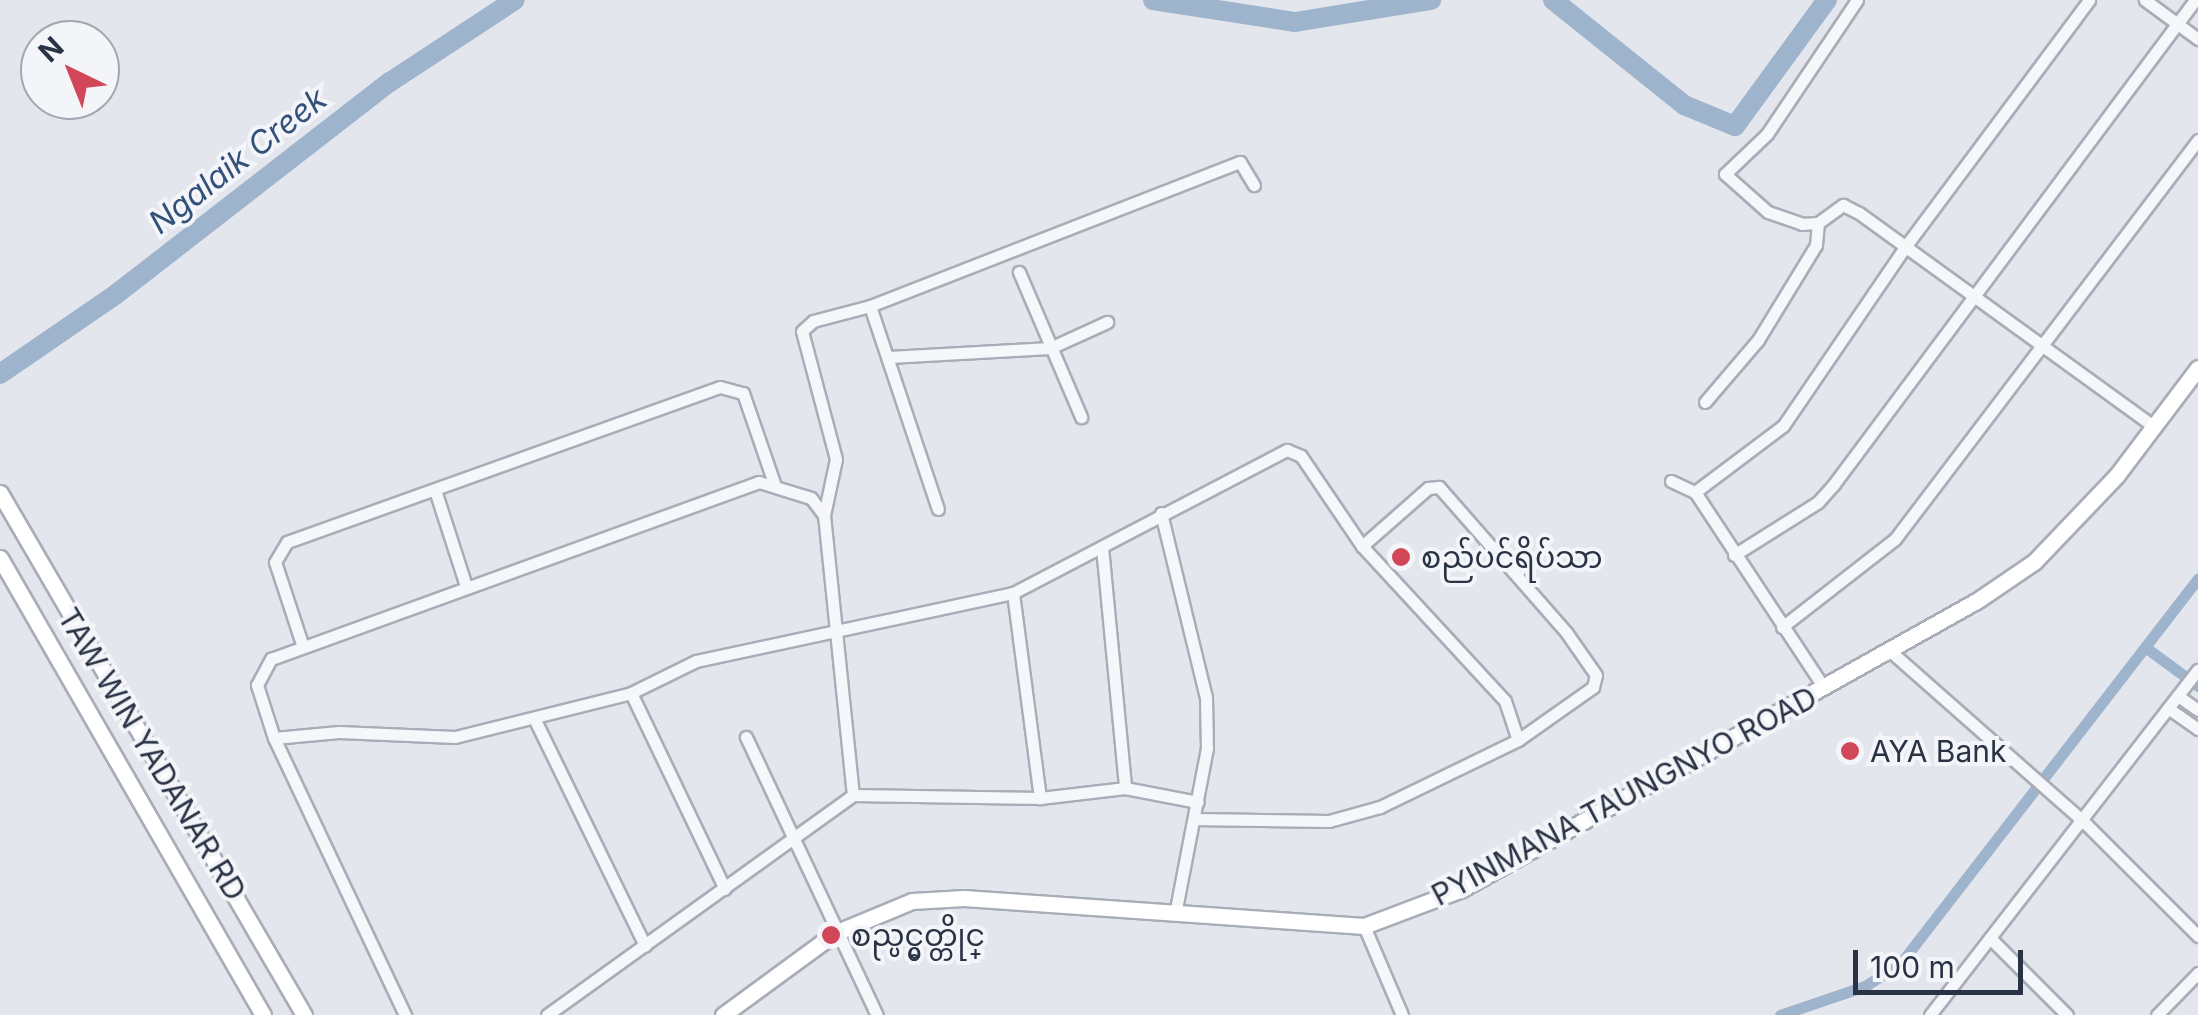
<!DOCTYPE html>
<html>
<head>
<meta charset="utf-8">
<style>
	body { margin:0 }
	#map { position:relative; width:2198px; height:1015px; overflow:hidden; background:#e3e6ec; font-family:Inter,"Noto Sans Myanmar",sans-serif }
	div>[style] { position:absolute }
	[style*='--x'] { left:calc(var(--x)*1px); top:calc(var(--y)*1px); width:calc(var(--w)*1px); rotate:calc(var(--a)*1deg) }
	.canal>* { height:11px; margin:-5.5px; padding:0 5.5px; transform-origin:5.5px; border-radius:5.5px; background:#9eb3cc }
	.river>* { height:20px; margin:-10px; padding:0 10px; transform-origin:10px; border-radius:10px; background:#9eb3cc }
	.roads { filter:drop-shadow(2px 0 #a8adb7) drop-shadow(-2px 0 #a8adb7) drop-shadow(0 2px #a8adb7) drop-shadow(0 -2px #a8adb7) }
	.minor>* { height:11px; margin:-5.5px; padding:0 5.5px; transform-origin:5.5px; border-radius:5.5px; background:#f6f7fa }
	.major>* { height:15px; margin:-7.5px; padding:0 7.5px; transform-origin:7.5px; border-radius:7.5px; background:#fff }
	.dots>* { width:28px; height:28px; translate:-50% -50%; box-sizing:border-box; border:5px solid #f3f5f9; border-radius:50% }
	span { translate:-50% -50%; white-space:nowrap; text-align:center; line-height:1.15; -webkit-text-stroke:8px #f3f5f9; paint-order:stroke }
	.poi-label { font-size:30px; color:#2a3345 }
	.left { translate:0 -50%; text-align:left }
	.street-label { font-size:30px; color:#2a3345 }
	.water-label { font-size:32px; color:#33517a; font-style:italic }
	.north { position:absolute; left:20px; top:20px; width:100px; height:100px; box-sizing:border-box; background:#f3f5f9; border:2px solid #a3a7b1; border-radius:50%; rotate:317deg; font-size:28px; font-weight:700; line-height:40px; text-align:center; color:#2a3345 }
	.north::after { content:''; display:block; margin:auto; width:35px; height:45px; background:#d24758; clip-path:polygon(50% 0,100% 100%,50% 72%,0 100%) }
	.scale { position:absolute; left:1853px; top:950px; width:170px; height:45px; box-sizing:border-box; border:5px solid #2a3345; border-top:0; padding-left:12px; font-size:30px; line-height:35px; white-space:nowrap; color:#2a3345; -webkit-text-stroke:8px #f3f5f9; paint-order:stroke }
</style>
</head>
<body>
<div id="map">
	<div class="canal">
		<div style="--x:2145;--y:647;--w:66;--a:36.3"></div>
		<div style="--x:1780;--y:1015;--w:90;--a:-18.8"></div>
		<div style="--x:1865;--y:986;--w:41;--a:-32.2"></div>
		<div style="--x:1900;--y:964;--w:487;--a:-52.3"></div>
	</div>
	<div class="river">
		<div style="--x:1153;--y:0;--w:144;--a:8.8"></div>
		<div style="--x:1295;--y:22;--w:138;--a:-9.2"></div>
		<div style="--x:1553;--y:0;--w:168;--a:38.7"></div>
		<div style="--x:1684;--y:105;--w:55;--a:22.4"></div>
		<div style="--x:1735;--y:126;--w:156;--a:-53.9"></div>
		<div style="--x:0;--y:374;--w:140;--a:-34.5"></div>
		<div style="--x:115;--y:295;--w:348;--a:-37.8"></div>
		<div style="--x:390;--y:82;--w:149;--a:-33.3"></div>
	</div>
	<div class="roads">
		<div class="minor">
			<div style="--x:1857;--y:0;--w:161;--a:123.9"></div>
			<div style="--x:1767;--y:134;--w:58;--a:136.4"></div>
			<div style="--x:1725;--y:174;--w:57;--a:41.5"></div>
			<div style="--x:1768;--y:212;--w:36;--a:19"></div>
			<div style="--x:1802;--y:224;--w:16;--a:-4"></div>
			<div style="--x:1818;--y:223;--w:31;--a:-36"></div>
			<div style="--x:1843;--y:205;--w:18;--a:27"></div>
			<div style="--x:1859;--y:213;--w:365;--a:35.9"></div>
			<div style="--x:2145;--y:0;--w:66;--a:36.3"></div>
			<div style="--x:1019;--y:272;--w:158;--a:66.8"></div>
			<div style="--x:870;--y:306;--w:214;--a:71.5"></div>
			<div style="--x:889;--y:357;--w:161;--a:-3.2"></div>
			<div style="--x:1050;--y:348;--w:63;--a:-24.5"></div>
			<div style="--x:1705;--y:402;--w:82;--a:-49.5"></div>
			<div style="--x:1758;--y:340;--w:111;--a:-58.6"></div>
			<div style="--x:1816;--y:245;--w:22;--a:-85"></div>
			<div style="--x:1671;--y:481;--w:26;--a:25"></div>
			<div style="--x:1695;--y:492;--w:235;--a:56.6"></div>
			<div style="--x:435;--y:490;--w:101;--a:72.1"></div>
			<div style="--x:1695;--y:492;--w:110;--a:-36.9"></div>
			<div style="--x:1783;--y:426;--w:222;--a:-55.7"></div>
			<div style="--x:1908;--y:243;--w:303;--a:-53.3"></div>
			<div style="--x:1161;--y:513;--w:189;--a:76.3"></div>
			<div style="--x:1206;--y:697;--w:51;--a:88.9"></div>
			<div style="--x:1207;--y:748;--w:169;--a:100.9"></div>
			<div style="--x:824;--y:515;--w:57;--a:-77.9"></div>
			<div style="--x:836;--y:459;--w:132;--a:-104.9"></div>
			<div style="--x:802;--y:331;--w:15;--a:-42"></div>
			<div style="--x:813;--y:321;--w:59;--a:-14.7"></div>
			<div style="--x:870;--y:306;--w:397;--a:-21.3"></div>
			<div style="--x:1240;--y:162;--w:27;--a:59"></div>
			<div style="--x:1102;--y:547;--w:242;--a:84.5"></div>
			<div style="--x:1734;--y:555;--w:99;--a:-32.2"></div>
			<div style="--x:1818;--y:502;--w:24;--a:-48"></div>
			<div style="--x:1834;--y:484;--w:604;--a:-53.28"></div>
			<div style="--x:1013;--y:593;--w:207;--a:82.5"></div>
			<div style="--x:1782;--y:627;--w:143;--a:-37.9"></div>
			<div style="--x:1895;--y:539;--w:501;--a:-52.79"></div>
			<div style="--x:302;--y:644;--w:86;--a:-108.2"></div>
			<div style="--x:275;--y:562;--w:23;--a:-59"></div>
			<div style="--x:287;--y:542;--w:460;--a:-19.7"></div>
			<div style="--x:720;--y:387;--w:24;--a:15"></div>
			<div style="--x:743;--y:393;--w:98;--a:71"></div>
			<div style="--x:1889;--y:650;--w:257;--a:41.4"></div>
			<div style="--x:2082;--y:820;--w:164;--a:45"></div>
			<div style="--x:631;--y:693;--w:217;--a:64.4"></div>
			<div style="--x:2178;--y:696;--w:24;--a:35"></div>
			<div style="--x:2168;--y:708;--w:37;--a:35"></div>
			<div style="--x:535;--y:720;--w:251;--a:64"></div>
			<div style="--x:746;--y:737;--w:307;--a:64.8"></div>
			<div style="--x:274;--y:738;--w:65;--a:-5.3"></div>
			<div style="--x:339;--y:732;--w:116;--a:2.5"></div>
			<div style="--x:455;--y:737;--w:181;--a:-14"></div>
			<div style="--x:631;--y:693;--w:72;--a:-26.2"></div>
			<div style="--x:696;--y:661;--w:324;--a:-12.1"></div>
			<div style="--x:1013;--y:593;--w:309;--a:-27.6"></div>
			<div style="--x:1287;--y:450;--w:15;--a:23"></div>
			<div style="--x:1301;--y:456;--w:109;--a:55.9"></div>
			<div style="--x:1362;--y:546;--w:211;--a:47.3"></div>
			<div style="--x:1505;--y:701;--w:41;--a:71.6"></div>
			<div style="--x:1194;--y:819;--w:135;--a:0.8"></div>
			<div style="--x:1329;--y:821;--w:53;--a:-15.4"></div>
			<div style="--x:1380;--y:807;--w:153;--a:-25.9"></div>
			<div style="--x:1518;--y:740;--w:92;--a:-35.2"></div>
			<div style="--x:1593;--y:687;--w:12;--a:-76"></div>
			<div style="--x:1596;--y:675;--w:52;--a:-124.9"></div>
			<div style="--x:1566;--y:632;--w:193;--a:-131.2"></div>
			<div style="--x:1439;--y:487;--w:11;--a:175"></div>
			<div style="--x:1428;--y:488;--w:88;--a:138.7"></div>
			<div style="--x:1364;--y:926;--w:97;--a:66.9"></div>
			<div style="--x:1990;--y:938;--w:109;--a:45"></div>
			<div style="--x:405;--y:1015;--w:306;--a:-115.3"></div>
			<div style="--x:274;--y:738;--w:56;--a:-107.8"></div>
			<div style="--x:257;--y:685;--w:30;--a:-62"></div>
			<div style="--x:271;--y:659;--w:519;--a:-19.94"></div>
			<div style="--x:759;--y:482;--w:54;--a:17.1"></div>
			<div style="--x:811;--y:498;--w:21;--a:53"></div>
			<div style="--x:824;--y:515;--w:281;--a:84.1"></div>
			<div style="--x:547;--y:1015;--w:377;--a:-35.7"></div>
			<div style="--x:853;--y:795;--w:187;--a:0.9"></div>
			<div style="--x:1040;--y:798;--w:86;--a:-6.7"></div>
			<div style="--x:1125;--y:788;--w:74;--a:10.9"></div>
			<div style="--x:1930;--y:1015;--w:437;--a:-52.2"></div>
			<div style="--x:2157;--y:1015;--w:59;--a:-45.7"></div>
		</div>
		<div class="major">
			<div style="--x:0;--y:493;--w:604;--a:59.78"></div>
			<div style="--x:0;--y:558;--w:527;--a:60.08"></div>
			<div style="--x:723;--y:1015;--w:139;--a:-36.2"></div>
			<div style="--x:835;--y:933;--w:83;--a:-22.6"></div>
			<div style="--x:912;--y:901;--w:52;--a:-3.3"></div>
			<div style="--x:964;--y:898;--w:401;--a:4"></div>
			<div style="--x:1364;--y:926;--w:105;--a:-20.7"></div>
			<div style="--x:1462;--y:889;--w:591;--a:-29.25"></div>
			<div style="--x:1978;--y:600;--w:68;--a:-34.2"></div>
			<div style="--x:2034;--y:562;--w:120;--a:-46.3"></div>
			<div style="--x:2117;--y:475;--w:134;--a:-52.9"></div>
		</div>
	</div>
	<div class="dots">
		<div style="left:1401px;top:557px;background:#d24758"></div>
		<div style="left:1850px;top:751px;background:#d24758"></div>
		<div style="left:831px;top:935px;background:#d24758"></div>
	</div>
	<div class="poi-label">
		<span class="left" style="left:1421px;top:557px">စည်ပင်ရိပ်သာ</span>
		<span class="left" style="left:1870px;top:751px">AYA Bank</span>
		<span class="left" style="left:851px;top:935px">စည္ပင္မွတ္တိုင္</span>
	</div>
	<div class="street-label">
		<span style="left:152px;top:754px;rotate:59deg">TAW WIN YADANAR RD</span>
		<span style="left:1624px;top:796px;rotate:-28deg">PYINMANA TAUNGNYO ROAD</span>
	</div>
	<div class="water-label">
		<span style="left:238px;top:161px;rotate:-38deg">Ngalaik Creek</span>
	</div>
	<div class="north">N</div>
	<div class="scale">100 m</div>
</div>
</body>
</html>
